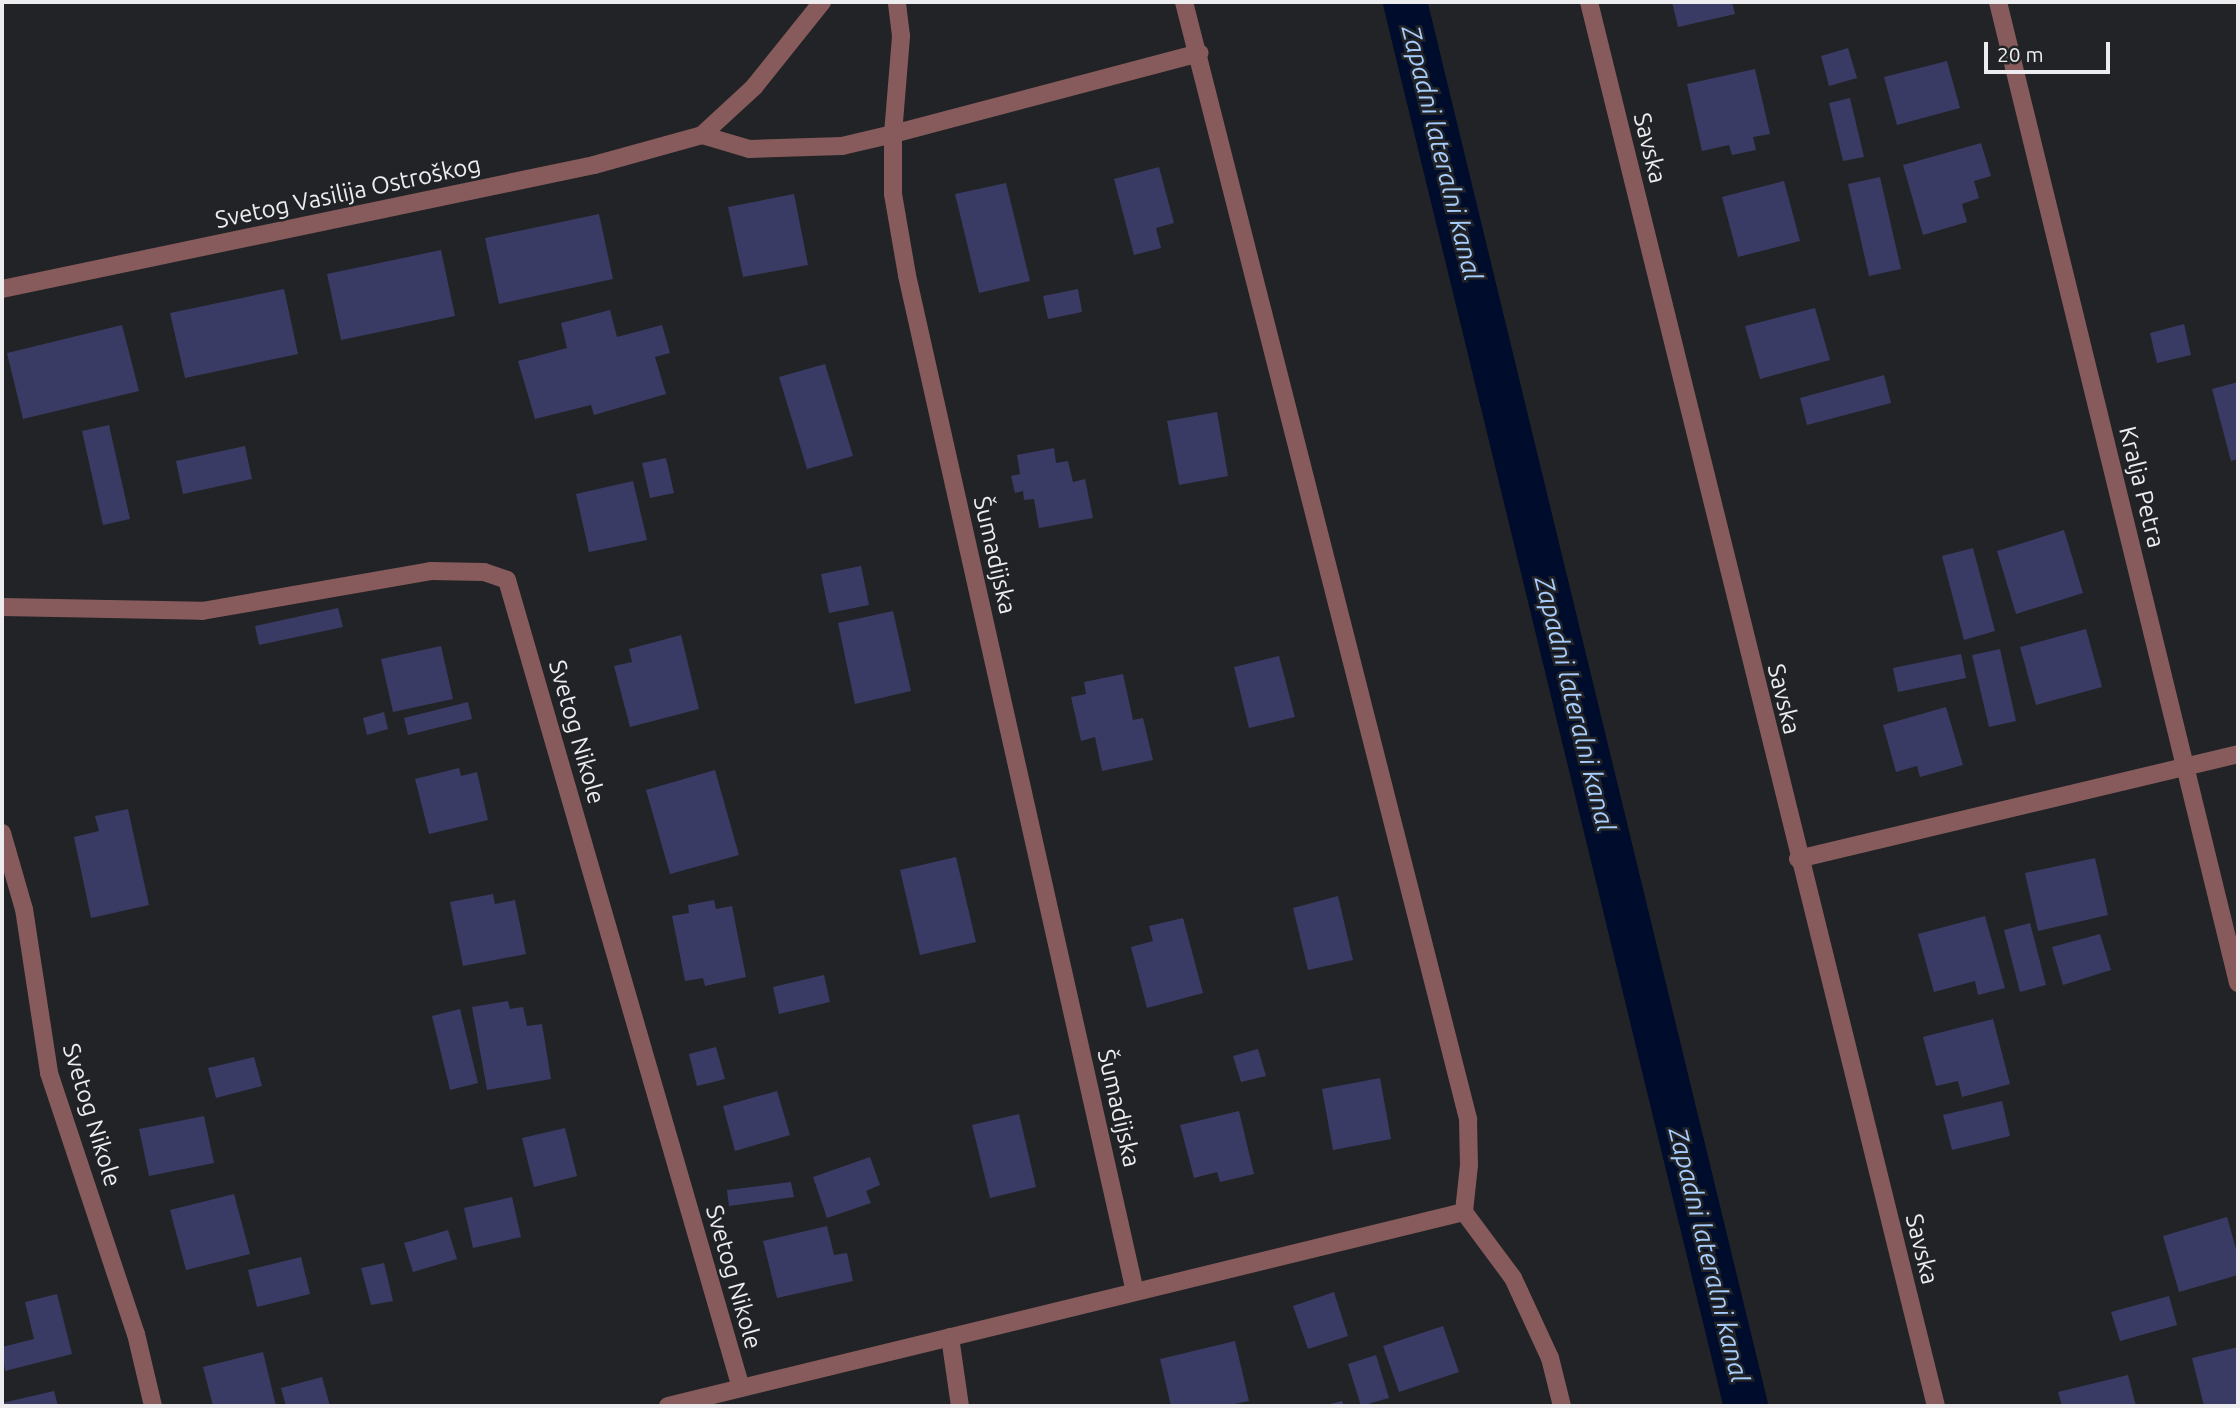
<!DOCTYPE html>
<html>
<head>
<meta charset="utf-8">
<style>
	body { margin:0 }
	#map { position:relative; width:2240px; height:1408px; overflow:hidden; background:#222326; font-family:Ubuntu,sans-serif }
	div>[style] { position:absolute }
	[style*='--x'] { left:calc(var(--x)*1px); top:calc(var(--y)*1px); width:calc(var(--w)*1px); rotate:calc(var(--a)*1deg) }
	.canal>* { height:44px; margin:-22px; padding:0 22px; transform-origin:22px; border-radius:22px; background:#000c2b }
	.building>* { inset:0; background:#393b64 }
	.minor>* { height:18px; margin:-9px; padding:0 9px; transform-origin:9px; border-radius:9px; background:#875b5c }
	span { translate:-50% -50%; white-space:nowrap; text-align:center; line-height:1.15; -webkit-text-stroke:5px #222326; paint-order:stroke }
	.street-label { font-size:24px; color:#ededef }
	.water-label { font-size:26px; color:#a6cdfe; font-style:italic }
	.frame { position:absolute; inset:0; border:4px solid #ededef; pointer-events:none }
	.scale { position:absolute; left:1984px; top:42px; width:126px; height:32px; box-sizing:border-box; border:4px solid #ededef; border-top:0; padding-left:9px; font-size:21px; line-height:24px; white-space:nowrap; color:#ededef; -webkit-text-stroke:5px #222326; paint-order:stroke }
</style>
</head>
<body>
<div id="map">
	<div class="canal">
		<div style="--x:1405;--y:2;--w:1445;--a:76.35"></div>
	</div>
	<div class="building">
		<div style="clip-path:polygon(1672px 2px,1732px 2px,1735px 14px,1678px 27px)"></div>
		<div style="clip-path:polygon(1848px 48px,1857px 78px,1829px 86px,1821px 56px)"></div>
		<div style="clip-path:polygon(1947px 61px,1960px 108px,1897px 125px,1884px 77px)"></div>
		<div style="clip-path:polygon(1755px 69px,1770px 134px,1753px 137px,1756px 150px,1732px 155px,1729px 145px,1702px 151px,1687px 84px)"></div>
		<div style="clip-path:polygon(1850px 98px,1864px 157px,1843px 161px,1829px 103px)"></div>
		<div style="clip-path:polygon(1981px 143px,1991px 176px,1974px 181px,1979px 198px,1962px 204px,1967px 222px,1923px 235px,1903px 165px)"></div>
		<div style="clip-path:polygon(1159px 167px,1174px 223px,1156px 228px,1161px 248px,1134px 255px,1114px 179px)"></div>
		<div style="clip-path:polygon(1880px 177px,1901px 269px,1869px 276px,1848px 184px)"></div>
		<div style="clip-path:polygon(1784px 181px,1800px 241px,1738px 257px,1722px 197px)"></div>
		<div style="clip-path:polygon(1006px 183px,1030px 281px,979px 293px,955px 194px)"></div>
		<div style="clip-path:polygon(794px 194px,808px 265px,743px 277px,728px 207px)"></div>
		<div style="clip-path:polygon(599px 214px,613px 279px,499px 304px,485px 238px)"></div>
		<div style="clip-path:polygon(441px 250px,455px 316px,341px 340px,327px 274px)"></div>
		<div style="clip-path:polygon(284px 289px,298px 354px,185px 378px,170px 313px)"></div>
		<div style="clip-path:polygon(1078px 289px,1082px 312px,1048px 319px,1043px 296px)"></div>
		<div style="clip-path:polygon(1815px 308px,1830px 360px,1760px 379px,1745px 326px)"></div>
		<div style="clip-path:polygon(610px 310px,617px 337px,662px 325px,670px 353px,655px 357px,666px 394px,594px 415px,591px 405px,535px 419px,518px 361px,567px 348px,561px 323px)"></div>
		<div style="clip-path:polygon(2184px 324px,2191px 355px,2157px 363px,2150px 333px)"></div>
		<div style="clip-path:polygon(122px 325px,139px 391px,23px 419px,7px 353px)"></div>
		<div style="clip-path:polygon(825px 364px,853px 456px,807px 469px,779px 377px)"></div>
		<div style="clip-path:polygon(1884px 375px,1891px 403px,1807px 425px,1800px 398px)"></div>
		<div style="clip-path:polygon(2238px 382px,2238px 459px,2231px 461px,2212px 389px)"></div>
		<div style="clip-path:polygon(1217px 412px,1228px 476px,1179px 485px,1167px 421px)"></div>
		<div style="clip-path:polygon(109px 425px,130px 519px,103px 525px,82px 431px)"></div>
		<div style="clip-path:polygon(245px 446px,252px 479px,183px 494px,176px 461px)"></div>
		<div style="clip-path:polygon(1054px 448px,1056px 463px,1068px 461px,1073px 482px,1085px 479px,1093px 518px,1039px 528px,1034px 499px,1024px 500px,1023px 491px,1015px 493px,1011px 476px,1020px 474px,1017px 455px)"></div>
		<div style="clip-path:polygon(666px 458px,674px 493px,650px 498px,642px 463px)"></div>
		<div style="clip-path:polygon(633px 481px,647px 540px,589px 552px,576px 494px)"></div>
		<div style="clip-path:polygon(2064px 530px,2083px 593px,2016px 614px,1997px 551px)"></div>
		<div style="clip-path:polygon(1973px 548px,1995px 631px,1964px 640px,1942px 556px)"></div>
		<div style="clip-path:polygon(861px 566px,869px 605px,829px 613px,821px 574px)"></div>
		<div style="clip-path:polygon(338px 608px,343px 627px,259px 645px,255px 626px)"></div>
		<div style="clip-path:polygon(893px 611px,911px 691px,855px 704px,838px 623px)"></div>
		<div style="clip-path:polygon(2086px 629px,2102px 687px,2036px 705px,2020px 647px)"></div>
		<div style="clip-path:polygon(681px 635px,699px 709px,630px 727px,614px 666px,632px 662px,629px 649px)"></div>
		<div style="clip-path:polygon(441px 646px,453px 699px,393px 712px,381px 659px)"></div>
		<div style="clip-path:polygon(2000px 649px,2016px 721px,1989px 727px,1972px 655px)"></div>
		<div style="clip-path:polygon(1961px 654px,1966px 678px,1898px 692px,1893px 668px)"></div>
		<div style="clip-path:polygon(1279px 656px,1295px 717px,1249px 728px,1234px 667px)"></div>
		<div style="clip-path:polygon(1123px 674px,1133px 720px,1143px 718px,1153px 760px,1102px 771px,1095px 737px,1081px 741px,1071px 697px,1086px 694px,1084px 682px)"></div>
		<div style="clip-path:polygon(468px 702px,472px 719px,408px 735px,404px 718px)"></div>
		<div style="clip-path:polygon(1946px 707px,1963px 765px,1920px 777px,1917px 766px,1896px 772px,1883px 725px)"></div>
		<div style="clip-path:polygon(384px 712px,388px 729px,367px 735px,363px 718px)"></div>
		<div style="clip-path:polygon(459px 768px,461px 776px,477px 772px,488px 820px,429px 834px,415px 779px)"></div>
		<div style="clip-path:polygon(715px 770px,739px 855px,670px 874px,646px 790px)"></div>
		<div style="clip-path:polygon(128px 809px,149px 905px,91px 918px,74px 837px,99px 831px,95px 816px)"></div>
		<div style="clip-path:polygon(956px 857px,976px 942px,920px 955px,900px 870px)"></div>
		<div style="clip-path:polygon(2095px 858px,2108px 915px,2038px 931px,2025px 873px)"></div>
		<div style="clip-path:polygon(493px 894px,495px 904px,515px 900px,526px 954px,463px 966px,450px 902px)"></div>
		<div style="clip-path:polygon(1338px 896px,1353px 960px,1308px 970px,1293px 908px)"></div>
		<div style="clip-path:polygon(714px 900px,716px 909px,732px 906px,746px 977px,705px 986px,703px 978px,685px 981px,672px 916px,689px 913px,688px 905px)"></div>
		<div style="clip-path:polygon(1985px 916px,2005px 988px,1978px 995px,1975px 981px,1934px 992px,1918px 934px)"></div>
		<div style="clip-path:polygon(1183px 918px,1203px 993px,1147px 1008px,1131px 947px,1153px 941px,1149px 926px)"></div>
		<div style="clip-path:polygon(2030px 923px,2046px 985px,2020px 992px,2004px 930px)"></div>
		<div style="clip-path:polygon(2100px 934px,2111px 970px,2063px 985px,2052px 947px)"></div>
		<div style="clip-path:polygon(824px 975px,830px 1002px,779px 1014px,773px 987px)"></div>
		<div style="clip-path:polygon(508px 1001px,510px 1009px,523px 1007px,527px 1026px,542px 1024px,551px 1079px,487px 1090px,472px 1007px)"></div>
		<div style="clip-path:polygon(460px 1009px,478px 1083px,450px 1090px,432px 1016px)"></div>
		<div style="clip-path:polygon(1993px 1019px,2010px 1084px,1962px 1097px,1958px 1081px,1936px 1086px,1923px 1037px)"></div>
		<div style="clip-path:polygon(716px 1047px,725px 1079px,697px 1086px,689px 1054px)"></div>
		<div style="clip-path:polygon(1258px 1049px,1266px 1076px,1241px 1082px,1233px 1056px)"></div>
		<div style="clip-path:polygon(254px 1057px,262px 1086px,216px 1098px,208px 1068px)"></div>
		<div style="clip-path:polygon(1380px 1078px,1391px 1139px,1333px 1150px,1322px 1089px)"></div>
		<div style="clip-path:polygon(777px 1091px,790px 1135px,735px 1151px,723px 1106px)"></div>
		<div style="clip-path:polygon(2002px 1101px,2010px 1136px,1952px 1150px,1943px 1115px)"></div>
		<div style="clip-path:polygon(1239px 1111px,1254px 1174px,1220px 1182px,1217px 1172px,1194px 1178px,1180px 1125px)"></div>
		<div style="clip-path:polygon(1019px 1114px,1036px 1187px,990px 1198px,972px 1125px)"></div>
		<div style="clip-path:polygon(204px 1116px,214px 1163px,149px 1176px,139px 1129px)"></div>
		<div style="clip-path:polygon(565px 1128px,577px 1176px,534px 1187px,522px 1138px)"></div>
		<div style="clip-path:polygon(870px 1157px,880px 1185px,866px 1191px,871px 1203px,827px 1218px,813px 1177px)"></div>
		<div style="clip-path:polygon(791px 1182px,794px 1197px,729px 1206px,727px 1190px)"></div>
		<div style="clip-path:polygon(234px 1194px,250px 1254px,186px 1270px,170px 1210px)"></div>
		<div style="clip-path:polygon(512px 1197px,521px 1237px,473px 1248px,464px 1208px)"></div>
		<div style="clip-path:polygon(2227px 1217px,2238px 1256px,2238px 1275px,2179px 1292px,2163px 1236px)"></div>
		<div style="clip-path:polygon(827px 1226px,834px 1255px,847px 1253px,853px 1281px,777px 1298px,763px 1241px)"></div>
		<div style="clip-path:polygon(448px 1230px,457px 1259px,413px 1272px,404px 1243px)"></div>
		<div style="clip-path:polygon(301px 1257px,310px 1294px,257px 1307px,248px 1270px)"></div>
		<div style="clip-path:polygon(384px 1263px,393px 1301px,371px 1305px,361px 1268px)"></div>
		<div style="clip-path:polygon(1334px 1292px,1348px 1336px,1308px 1349px,1293px 1306px)"></div>
		<div style="clip-path:polygon(57px 1294px,72px 1354px,5px 1371px,2px 1347px,34px 1339px,25px 1302px)"></div>
		<div style="clip-path:polygon(2169px 1296px,2177px 1325px,2120px 1341px,2111px 1312px)"></div>
		<div style="clip-path:polygon(1443px 1326px,1459px 1372px,1399px 1392px,1383px 1346px)"></div>
		<div style="clip-path:polygon(1235px 1341px,1249px 1401px,1225px 1406px,1171px 1406px,1160px 1359px)"></div>
		<div style="clip-path:polygon(2238px 1347px,2238px 1404px,2204px 1406px,2192px 1358px)"></div>
		<div style="clip-path:polygon(263px 1352px,276px 1406px,213px 1406px,203px 1367px)"></div>
		<div style="clip-path:polygon(1376px 1355px,1389px 1398px,1361px 1406px,1348px 1364px)"></div>
		<div style="clip-path:polygon(2128px 1375px,2136px 1406px,2062px 1406px,2058px 1392px)"></div>
		<div style="clip-path:polygon(322px 1377px,330px 1406px,286px 1406px,281px 1388px)"></div>
		<div style="clip-path:polygon(54px 1391px,58px 1406px,2px 1406px,2px 1403px)"></div>
		<div style="clip-path:polygon(1342px 1401px,1344px 1406px,1326px 1406px,1326px 1405px)"></div>
	</div>
	<div class="minor">
		<div style="--x:1184;--y:2;--w:1153;--a:75.73"></div>
		<div style="--x:1468;--y:1119;--w:46;--a:88.8"></div>
		<div style="--x:1469;--y:1165;--w:47;--a:96.1"></div>
		<div style="--x:1464;--y:1212;--w:82;--a:53.4"></div>
		<div style="--x:1513;--y:1278;--w:88;--a:65.2"></div>
		<div style="--x:1550;--y:1358;--w:49;--a:76"></div>
		<div style="--x:1589;--y:2;--w:1446;--a:76.12"></div>
		<div style="--x:1998;--y:2;--w:1010;--a:76.25"></div>
		<div style="--x:702;--y:135;--w:49;--a:16.6"></div>
		<div style="--x:749;--y:149;--w:93;--a:-1.8"></div>
		<div style="--x:842;--y:146;--w:52;--a:-13.2"></div>
		<div style="--x:893;--y:134;--w:98;--a:-85.3"></div>
		<div style="--x:901;--y:36;--w:34;--a:-97"></div>
		<div style="--x:2;--y:289;--w:605;--a:-11.83"></div>
		<div style="--x:594;--y:165;--w:112;--a:-15.5"></div>
		<div style="--x:702;--y:135;--w:71;--a:-42.7"></div>
		<div style="--x:754;--y:87;--w:109;--a:-51.3"></div>
		<div style="--x:2;--y:607;--w:200;--a:1.1"></div>
		<div style="--x:202;--y:611;--w:232;--a:-9.9"></div>
		<div style="--x:431;--y:571;--w:53;--a:1.1"></div>
		<div style="--x:484;--y:572;--w:24;--a:19"></div>
		<div style="--x:507;--y:580;--w:841;--a:73.85"></div>
		<div style="--x:2;--y:833;--w:79;--a:73.9"></div>
		<div style="--x:24;--y:909;--w:166;--a:81.3"></div>
		<div style="--x:49;--y:1073;--w:275;--a:71.6"></div>
		<div style="--x:136;--y:1334;--w:74;--a:76.7"></div>
		<div style="--x:1798;--y:859;--w:452;--a:-13.4"></div>
		<div style="--x:1135;--y:1292;--w:1042;--a:-102.64"></div>
		<div style="--x:907;--y:275;--w:82;--a:-99.8"></div>
		<div style="--x:893;--y:194;--w:60;--a:-90"></div>
		<div style="--x:893;--y:134;--w:317;--a:-14.8"></div>
		<div style="--x:950;--y:1337;--w:70;--a:81.8"></div>
		<div style="--x:668;--y:1406;--w:819;--a:-13.7"></div>
	</div>
	<div class="street-label">
		<span style="left:1650px;top:148px;rotate:76deg">Savska</span>
		<span style="left:348px;top:192px;rotate:-12deg">Svetog Vasilija Ostroškog</span>
		<span style="left:2142px;top:487px;rotate:76deg">Kralja Petra</span>
		<span style="left:995px;top:555px;rotate:77deg">Šumadijska</span>
		<span style="left:1784px;top:699px;rotate:76deg">Savska</span>
		<span style="left:577px;top:732px;rotate:74deg">Svetog Nikole</span>
		<span style="left:1119px;top:1108px;rotate:77deg">Šumadijska</span>
		<span style="left:92px;top:1115px;rotate:73deg">Svetog Nikole</span>
		<span style="left:1922px;top:1249px;rotate:76deg">Savska</span>
		<span style="left:734px;top:1277px;rotate:74deg">Svetog Nikole</span>
	</div>
	<div class="water-label">
		<span style="left:1442px;top:153px;rotate:76deg">Zapadni lateralni kanal</span>
		<span style="left:1575px;top:704px;rotate:76deg">Zapadni lateralni kanal</span>
		<span style="left:1709px;top:1255px;rotate:76deg">Zapadni lateralni kanal</span>
	</div>
	<div class="frame"></div>
	<div class="scale">20 m</div>
</div>
</body>
</html>
